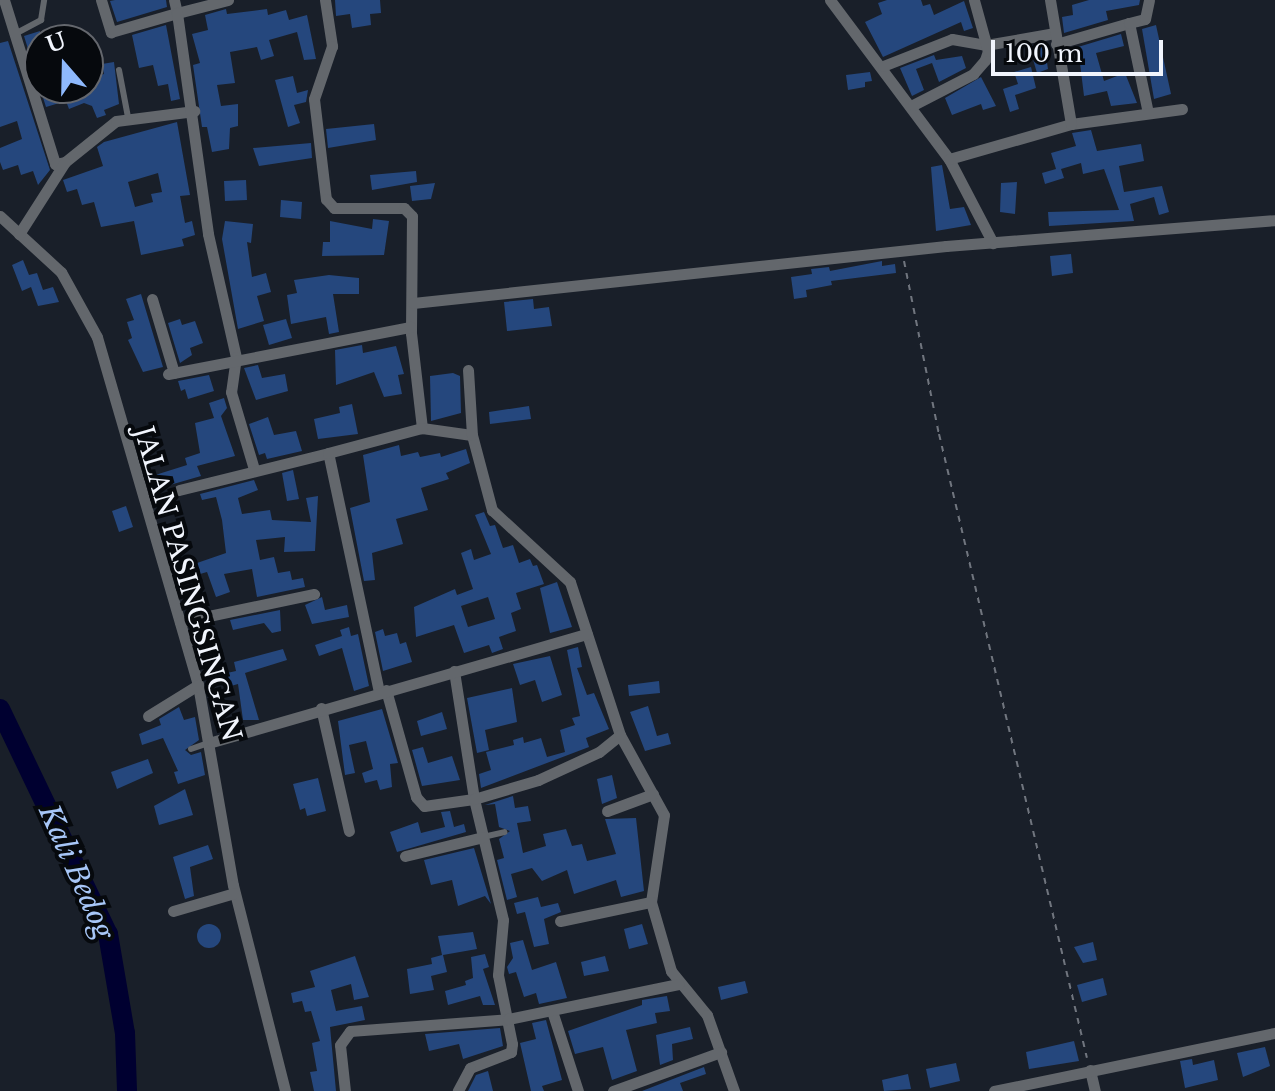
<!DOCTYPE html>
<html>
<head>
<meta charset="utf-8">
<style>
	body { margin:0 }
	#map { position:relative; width:1275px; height:1091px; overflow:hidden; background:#191f29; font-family:"Libre Baskerville",serif }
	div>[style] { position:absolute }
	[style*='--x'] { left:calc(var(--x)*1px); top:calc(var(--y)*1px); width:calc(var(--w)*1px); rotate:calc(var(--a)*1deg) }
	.river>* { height:20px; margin:-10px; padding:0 10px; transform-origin:10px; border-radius:10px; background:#000030 }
	.building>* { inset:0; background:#25477d }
	.round { border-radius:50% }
	.path>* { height:2px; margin-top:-1px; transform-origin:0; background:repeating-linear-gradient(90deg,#70757e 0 6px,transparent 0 12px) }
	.service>* { height:6px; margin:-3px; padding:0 3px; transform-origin:3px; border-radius:3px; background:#63676c }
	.minor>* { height:11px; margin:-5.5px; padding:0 5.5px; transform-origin:5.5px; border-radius:5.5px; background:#63676c }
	span { translate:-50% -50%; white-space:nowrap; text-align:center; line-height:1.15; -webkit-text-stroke:8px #06090d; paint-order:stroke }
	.street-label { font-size:26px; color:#f1f5fd }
	.water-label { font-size:28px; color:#a7c6f7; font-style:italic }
	.north { position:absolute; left:24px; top:24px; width:80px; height:80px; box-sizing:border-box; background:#06090d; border:2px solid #64676d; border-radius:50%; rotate:340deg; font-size:22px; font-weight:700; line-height:32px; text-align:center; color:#f1f5fd }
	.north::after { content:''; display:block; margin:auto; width:28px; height:36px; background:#8eb9fd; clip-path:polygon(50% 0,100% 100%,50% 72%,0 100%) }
	.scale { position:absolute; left:991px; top:40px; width:172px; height:36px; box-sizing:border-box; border:4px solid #f1f5fd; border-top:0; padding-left:10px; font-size:24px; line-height:28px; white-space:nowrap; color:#f1f5fd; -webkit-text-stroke:6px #06090d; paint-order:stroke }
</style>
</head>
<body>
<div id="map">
	<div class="river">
		<div style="--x:0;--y:709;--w:250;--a:64.4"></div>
		<div style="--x:108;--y:934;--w:100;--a:80.3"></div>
		<div style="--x:125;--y:1033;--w:58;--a:88"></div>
	</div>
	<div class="building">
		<div style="clip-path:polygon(115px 0,166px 0,167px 7px,117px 22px,110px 1px)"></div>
		<div style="clip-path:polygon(335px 0,380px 0,381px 13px,370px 14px,371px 25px,352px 28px,350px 14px,336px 16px)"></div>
		<div style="clip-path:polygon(887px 0,921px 0,923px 6px,930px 4px,934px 15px,964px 1px,973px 28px,964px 31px,961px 22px,883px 57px,865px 22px,882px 14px,878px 3px)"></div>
		<div style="clip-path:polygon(1089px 0,1140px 0,1139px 5px,1106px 11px,1108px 20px,1064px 33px,1062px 17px,1073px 15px,1072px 5px)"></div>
		<div style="clip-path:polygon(226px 9px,227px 14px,267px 9px,268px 15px,286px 10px,289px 20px,307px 15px,316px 59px,304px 60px,297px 32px,269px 40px,274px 56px,261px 60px,257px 47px,230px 52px,235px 83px,217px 85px,221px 106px,238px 104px,238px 126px,230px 128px,229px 149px,212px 152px,207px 127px,202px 127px,193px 65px,200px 63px,192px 34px,208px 30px,205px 15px)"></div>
		<div style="clip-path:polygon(166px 25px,180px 99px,171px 101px,168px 84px,158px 86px,153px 65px,139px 68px,132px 35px)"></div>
		<div style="clip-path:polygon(1156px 25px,1171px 94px,1154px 99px,1142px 29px)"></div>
		<div style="clip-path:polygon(40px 31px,40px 87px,24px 36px)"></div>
		<div style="clip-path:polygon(1121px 34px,1124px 46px,1096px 53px,1104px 81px,1125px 73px,1137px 103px,1111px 106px,1107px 91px,1084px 96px,1078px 47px)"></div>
		<div style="clip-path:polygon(8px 41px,50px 170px,38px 185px,33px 171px,21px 175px,18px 165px,3px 170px,0 162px,0 148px,22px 139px,17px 121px,0 127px,0 43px)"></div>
		<div style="clip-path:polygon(1044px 43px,1048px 69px,1037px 73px,1029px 46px)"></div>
		<div style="clip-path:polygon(934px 55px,936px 60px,962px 56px,966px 68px,939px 82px,932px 63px,916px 69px,924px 90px,912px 96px,900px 68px)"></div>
		<div style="clip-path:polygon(114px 62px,119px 104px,104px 110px,106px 115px,97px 118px,92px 106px,84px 103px,69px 109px,66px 101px,46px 107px,40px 88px,88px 88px,88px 79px,104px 74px,102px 64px)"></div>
		<div style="clip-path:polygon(1031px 67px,1036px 88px,1015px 95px,1019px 109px,1010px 112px,1003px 89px,1018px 84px,1014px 72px)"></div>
		<div style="clip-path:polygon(870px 72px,872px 81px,865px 82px,865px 87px,848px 90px,846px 75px)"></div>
		<div style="clip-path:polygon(293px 76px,297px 93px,308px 90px,306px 102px,294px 105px,300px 123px,288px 127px,275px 80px)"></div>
		<div style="clip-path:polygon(981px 77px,996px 106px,983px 110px,981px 104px,952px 115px,945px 98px)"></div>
		<div style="clip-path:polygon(evenodd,177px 122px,190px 195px,180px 196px,185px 223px,192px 221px,195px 235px,182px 239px,184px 246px,141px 255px,134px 221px,101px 227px,94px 202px,82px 205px,77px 189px,67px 192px,63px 180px,103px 166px,97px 147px,104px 142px,177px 122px,158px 173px,162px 192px,151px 194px,153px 202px,135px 207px,128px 182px,158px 173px)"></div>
		<div style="clip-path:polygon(374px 124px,376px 140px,328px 148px,326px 129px)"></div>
		<div style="clip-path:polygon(1091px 130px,1097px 151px,1141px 144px,1144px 161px,1119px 166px,1124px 192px,1162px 186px,1169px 212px,1159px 215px,1154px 197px,1130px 204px,1134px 221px,1049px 226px,1048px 212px,1119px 210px,1104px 169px,1083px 174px,1081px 163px,1061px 169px,1064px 178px,1045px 184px,1042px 173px,1056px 169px,1051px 153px,1076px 146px,1072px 133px)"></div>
		<div style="clip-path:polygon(311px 143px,312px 158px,259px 166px,253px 148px)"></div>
		<div style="clip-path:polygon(942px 165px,950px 209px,964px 207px,971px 225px,936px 231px,931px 167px)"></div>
		<div style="clip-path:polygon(416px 171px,417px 182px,372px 190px,370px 175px)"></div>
		<div style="clip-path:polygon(246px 180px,247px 200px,225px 201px,224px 181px)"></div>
		<div style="clip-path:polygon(1017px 182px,1015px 214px,1000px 212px,1001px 183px)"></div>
		<div style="clip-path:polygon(435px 183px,431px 199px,412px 201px,410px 186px)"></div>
		<div style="clip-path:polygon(281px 200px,302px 202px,301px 219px,280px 217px)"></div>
		<div style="clip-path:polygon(373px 219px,389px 221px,384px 255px,322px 256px,323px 242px,330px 242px,330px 221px,372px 229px)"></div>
		<div style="clip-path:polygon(225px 221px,253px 224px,251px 243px,247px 242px,252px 277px,266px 273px,271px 292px,257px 296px,264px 321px,238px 329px,222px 239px)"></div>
		<div style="clip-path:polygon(1071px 254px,1073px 273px,1052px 276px,1050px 256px)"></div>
		<div style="clip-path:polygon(23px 260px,29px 275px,37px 273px,43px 290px,53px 287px,59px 302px,38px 306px,31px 287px,22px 291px,12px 265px)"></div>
		<div style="clip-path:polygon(882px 261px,882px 266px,895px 264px,896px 273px,831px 281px,832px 285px,806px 290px,807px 297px,794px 299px,791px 277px,812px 274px,811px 269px,829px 267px,830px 271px)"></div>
		<div style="clip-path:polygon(329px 275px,359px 278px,359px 294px,333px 294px,339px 332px,329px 334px,326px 317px,291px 324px,287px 295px,297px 293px,294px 280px)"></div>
		<div style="clip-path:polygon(141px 294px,163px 367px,143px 372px,128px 340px,132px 338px,127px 322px,134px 320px,126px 299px)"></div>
		<div style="clip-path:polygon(533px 299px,534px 309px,549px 307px,552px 326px,507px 331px,504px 302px)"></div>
		<div style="clip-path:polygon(180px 319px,182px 325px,195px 321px,203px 343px,190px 348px,192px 355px,180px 363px,168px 323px)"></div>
		<div style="clip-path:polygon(286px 319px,292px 338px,269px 345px,263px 325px)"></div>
		<div style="clip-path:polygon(362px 345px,363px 353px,396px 346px,404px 374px,398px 375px,402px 394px,384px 397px,374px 372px,336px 385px,335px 350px)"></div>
		<div style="clip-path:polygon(258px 365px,262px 378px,285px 374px,288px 391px,256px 400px,244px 368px)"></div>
		<div style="clip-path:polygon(453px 373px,460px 376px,461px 413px,431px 421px,430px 376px)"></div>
		<div style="clip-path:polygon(209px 375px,214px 391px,188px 399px,185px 389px,181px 391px,178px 381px)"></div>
		<div style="clip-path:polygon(224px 398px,227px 408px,221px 416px,235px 456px,197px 466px,201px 476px,156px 489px,152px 476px,187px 465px,185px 458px,200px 453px,195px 423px,214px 418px,209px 403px)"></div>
		<div style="clip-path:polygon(352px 404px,358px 434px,318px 439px,314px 419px,340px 413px,339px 407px)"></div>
		<div style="clip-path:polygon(529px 406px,531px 419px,490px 424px,489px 412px)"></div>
		<div style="clip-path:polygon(268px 417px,274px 435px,296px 431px,302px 451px,267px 459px,265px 453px,259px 455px,249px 424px)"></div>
		<div style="clip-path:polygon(399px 445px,401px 456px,418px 452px,420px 457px,440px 453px,441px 457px,466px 449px,470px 463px,446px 473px,449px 479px,421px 488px,428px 510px,396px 519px,403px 544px,372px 553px,375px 580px,364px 581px,350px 508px,370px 502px,363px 455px)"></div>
		<div style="clip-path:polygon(293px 470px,299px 499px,287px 501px,282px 473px)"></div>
		<div style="clip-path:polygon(254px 480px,258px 490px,238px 498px,242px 514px,270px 510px,272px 520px,311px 522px,306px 498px,318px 496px,315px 551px,284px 552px,285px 537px,256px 540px,260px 560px,274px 557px,278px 573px,290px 571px,292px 580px,303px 578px,305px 587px,257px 597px,252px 569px,224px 574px,230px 592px,216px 597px,207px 572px,200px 574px,197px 563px,226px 553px,222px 520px,216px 497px,202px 500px,200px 494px)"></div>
		<div style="clip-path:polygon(126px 506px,133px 527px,119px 532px,112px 511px)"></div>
		<div style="clip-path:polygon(evenodd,484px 512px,490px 526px,495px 525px,503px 548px,513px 545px,519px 563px,530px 559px,533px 566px,537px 565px,544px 584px,516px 593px,521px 609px,511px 613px,516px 631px,499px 637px,503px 649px,492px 653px,489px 645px,464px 653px,454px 625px,416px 637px,414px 607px,455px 589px,457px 595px,473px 589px,461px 553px,471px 549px,474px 560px,491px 554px,475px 515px,484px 512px,488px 597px,495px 619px,468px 627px,461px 606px,488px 597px)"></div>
		<div style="clip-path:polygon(557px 582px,572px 627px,550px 633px,540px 588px)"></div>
		<div style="clip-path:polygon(322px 597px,325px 610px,347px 605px,349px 617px,312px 624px,305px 605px)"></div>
		<div style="clip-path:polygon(280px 610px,281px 631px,272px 633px,264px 623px,233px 630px,230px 620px)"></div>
		<div style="clip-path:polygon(349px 627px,351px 636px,358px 634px,369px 686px,354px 691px,342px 648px,319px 656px,315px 645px,342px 636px,340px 630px)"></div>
		<div style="clip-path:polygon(383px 629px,385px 636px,397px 633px,400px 644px,406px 642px,412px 662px,383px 671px,375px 632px)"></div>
		<div style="clip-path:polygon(578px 647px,582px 667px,577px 668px,587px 695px,594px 693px,609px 729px,586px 738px,589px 747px,481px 788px,479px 774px,491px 770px,486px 752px,514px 745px,513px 740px,523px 737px,524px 743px,541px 738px,547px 757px,565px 752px,560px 730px,575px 725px,572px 718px,580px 716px,567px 650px)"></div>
		<div style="clip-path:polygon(283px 649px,287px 660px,245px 673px,259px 720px,243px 720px,238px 684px,231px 686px,227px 673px,236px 671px,234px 662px)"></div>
		<div style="clip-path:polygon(550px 656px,562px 695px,542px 702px,535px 680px,520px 685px,513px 664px)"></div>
		<div style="clip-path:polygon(659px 681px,660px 693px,629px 696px,628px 685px)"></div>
		<div style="clip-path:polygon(512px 688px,517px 722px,485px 730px,489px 750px,477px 753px,467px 698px)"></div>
		<div style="clip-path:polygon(648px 706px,657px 736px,668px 733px,671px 744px,645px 751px,630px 712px)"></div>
		<div style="clip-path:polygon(179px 707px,184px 720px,195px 717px,199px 740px,185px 750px,191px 755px,201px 752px,205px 775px,178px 784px,174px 772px,178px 771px,163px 738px,142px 745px,139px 734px,161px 725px,159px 719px)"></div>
		<div style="clip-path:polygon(382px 709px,398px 763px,390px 764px,392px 787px,380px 790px,377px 780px,365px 783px,362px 773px,373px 769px,366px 741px,349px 745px,355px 773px,345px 775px,338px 721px)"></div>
		<div style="clip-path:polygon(442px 712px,447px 729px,421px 736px,417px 721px)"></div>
		<div style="clip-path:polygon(423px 747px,428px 763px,452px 756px,460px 780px,422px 786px,412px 750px)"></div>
		<div style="clip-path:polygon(148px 759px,153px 773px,117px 789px,111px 772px)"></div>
		<div style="clip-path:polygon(612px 775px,617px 798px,602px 804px,597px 779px)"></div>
		<div style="clip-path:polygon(318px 778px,326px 811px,307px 816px,305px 808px,300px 810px,293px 784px)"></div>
		<div style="clip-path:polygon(185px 789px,193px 815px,159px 825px,154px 806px)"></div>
		<div style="clip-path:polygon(513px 796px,515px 808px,528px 806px,531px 821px,517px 823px,523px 853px,546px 846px,543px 834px,566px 829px,572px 846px,582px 844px,587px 861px,616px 854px,605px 819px,636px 818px,644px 891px,621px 897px,616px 880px,574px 894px,567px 870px,542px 881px,532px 868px,511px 874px,517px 897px,507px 900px,497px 860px,504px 858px,499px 839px,510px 831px,499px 827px,495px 804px,485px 805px)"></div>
		<div style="clip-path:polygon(450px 811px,454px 827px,464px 824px,466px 832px,397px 852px,390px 832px,418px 822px,421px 833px,445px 827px,441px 812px)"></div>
		<div style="clip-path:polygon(208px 845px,213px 859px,190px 867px,194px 896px,185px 899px,173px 857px)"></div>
		<div style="clip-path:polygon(474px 848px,491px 904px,485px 896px,458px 906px,452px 880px,431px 885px,424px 860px)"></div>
		<div style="clip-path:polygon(538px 897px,541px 907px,558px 903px,561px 912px,544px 919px,549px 944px,534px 947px,525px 912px,517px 914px,514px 903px)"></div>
		<div class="round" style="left:197px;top:924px;width:24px;height:24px"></div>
		<div style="clip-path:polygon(642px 924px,648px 944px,629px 949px,624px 929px)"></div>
		<div style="clip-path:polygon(473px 932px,477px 949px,443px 955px,447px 972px,431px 976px,434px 990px,410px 994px,407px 969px,432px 964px,431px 958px,442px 955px,438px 936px)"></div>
		<div style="clip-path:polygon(523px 940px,532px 970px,556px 962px,567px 998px,539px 1004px,536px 993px,524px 997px,516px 972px,509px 974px,507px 967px,513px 958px,510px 943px)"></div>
		<div style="clip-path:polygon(1093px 942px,1097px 960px,1083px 963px,1074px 947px)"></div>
		<div style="clip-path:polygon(485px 954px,489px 967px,483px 969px,495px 1005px,483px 1005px,480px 996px,448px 1005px,445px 991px,466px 985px,465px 981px,473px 978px,471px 957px)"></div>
		<div style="clip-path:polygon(355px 956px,369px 997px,354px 1000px,351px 984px,331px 990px,336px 1011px,362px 1006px,365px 1020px,330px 1027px,336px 1091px,314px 1091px,310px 1072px,317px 1071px,312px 1043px,320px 1041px,311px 1011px,305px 1012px,302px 1001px,293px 1003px,291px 993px,315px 987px,310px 971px)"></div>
		<div style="clip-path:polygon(605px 956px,609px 971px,584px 976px,581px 962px)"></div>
		<div style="clip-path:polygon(1103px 978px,1107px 995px,1082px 1002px,1077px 985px)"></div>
		<div style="clip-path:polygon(745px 981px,748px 993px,721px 1000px,718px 987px)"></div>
		<div style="clip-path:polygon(667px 996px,670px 1011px,655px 1013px,657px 1023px,626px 1030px,637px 1071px,612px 1080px,603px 1047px,575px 1054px,568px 1031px,642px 1005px,642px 1000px)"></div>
		<div style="clip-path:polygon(546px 1020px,562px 1080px,542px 1086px,544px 1091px,531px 1091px,520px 1043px,536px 1039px,532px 1023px)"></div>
		<div style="clip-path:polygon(690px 1027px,693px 1039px,672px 1044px,673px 1060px,660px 1065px,656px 1035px)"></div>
		<div style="clip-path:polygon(500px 1028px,503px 1046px,463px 1059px,459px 1044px,429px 1051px,425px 1034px)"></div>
		<div style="clip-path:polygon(1074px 1041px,1079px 1061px,1029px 1069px,1026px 1052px)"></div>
		<div style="clip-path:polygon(1265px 1047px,1270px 1066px,1243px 1077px,1237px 1053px)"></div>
		<div style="clip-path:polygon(1192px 1059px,1193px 1065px,1214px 1060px,1218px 1080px,1185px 1088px,1180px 1061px)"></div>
		<div style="clip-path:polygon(956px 1063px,960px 1081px,930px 1088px,926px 1069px)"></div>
		<div style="clip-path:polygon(704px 1067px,706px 1074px,680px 1083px,683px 1091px,642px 1091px)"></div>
		<div style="clip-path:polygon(488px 1071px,493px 1091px,468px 1091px,476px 1075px)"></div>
		<div style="clip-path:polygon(908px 1074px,911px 1089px,884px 1091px,882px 1080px)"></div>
	</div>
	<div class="path">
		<div style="--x:904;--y:261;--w:177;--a:78.6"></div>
		<div style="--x:939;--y:434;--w:641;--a:76.66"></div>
	</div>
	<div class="service">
		<div style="--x:13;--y:35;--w:32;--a:-28"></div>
		<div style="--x:41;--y:20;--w:20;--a:-81"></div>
		<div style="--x:119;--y:70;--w:48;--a:79.2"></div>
		<div style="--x:191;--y:749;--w:18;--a:-19"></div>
		<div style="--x:483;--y:837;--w:22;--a:-13"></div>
	</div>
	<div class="minor">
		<div style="--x:4;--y:0;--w:172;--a:72.7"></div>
		<div style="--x:55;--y:164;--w:10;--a:-11"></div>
		<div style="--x:65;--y:162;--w:65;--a:-38.8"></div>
		<div style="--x:116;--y:121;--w:79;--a:-7.3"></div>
		<div style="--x:101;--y:0;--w:34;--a:73"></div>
		<div style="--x:111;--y:32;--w:69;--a:-16.1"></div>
		<div style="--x:177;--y:13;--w:13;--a:-103"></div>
		<div style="--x:228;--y:0;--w:53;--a:165.7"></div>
		<div style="--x:177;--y:13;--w:223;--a:82"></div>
		<div style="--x:208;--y:234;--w:126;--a:77.2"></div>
		<div style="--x:236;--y:357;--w:35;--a:98"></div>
		<div style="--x:231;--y:392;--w:80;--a:73.4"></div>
		<div style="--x:325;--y:0;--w:47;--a:81.3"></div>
		<div style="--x:332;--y:46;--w:56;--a:108.8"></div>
		<div style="--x:314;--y:99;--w:101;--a:83.2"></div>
		<div style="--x:326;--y:199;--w:12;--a:48"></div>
		<div style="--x:334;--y:208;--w:70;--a:0"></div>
		<div style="--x:404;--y:208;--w:11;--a:45"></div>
		<div style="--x:412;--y:216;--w:117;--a:90.5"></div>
		<div style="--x:411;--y:333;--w:96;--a:83.4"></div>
		<div style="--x:422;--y:428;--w:50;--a:8"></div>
		<div style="--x:472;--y:435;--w:78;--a:75.1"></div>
		<div style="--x:492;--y:510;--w:106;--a:42.7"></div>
		<div style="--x:570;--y:582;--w:161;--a:71.9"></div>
		<div style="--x:620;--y:735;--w:91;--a:61.2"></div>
		<div style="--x:664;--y:815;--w:88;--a:98.5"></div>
		<div style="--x:651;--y:902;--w:72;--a:73.8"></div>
		<div style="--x:671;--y:971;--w:57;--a:50.7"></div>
		<div style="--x:707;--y:1015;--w:81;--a:70.4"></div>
		<div style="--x:830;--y:0;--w:199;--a:53.2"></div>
		<div style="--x:949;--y:159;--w:95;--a:62.4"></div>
		<div style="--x:1056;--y:44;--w:76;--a:-16"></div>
		<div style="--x:883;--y:66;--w:74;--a:-21.4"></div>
		<div style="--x:952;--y:39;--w:35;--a:10"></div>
		<div style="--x:986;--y:45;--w:70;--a:-9.9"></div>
		<div style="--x:913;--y:105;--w:68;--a:-27.3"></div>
		<div style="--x:973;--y:74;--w:18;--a:-49"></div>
		<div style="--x:985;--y:60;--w:9;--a:-72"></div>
		<div style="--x:988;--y:51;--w:53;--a:-105.4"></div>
		<div style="--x:1148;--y:113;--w:92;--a:-101.9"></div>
		<div style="--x:1129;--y:23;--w:16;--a:-14"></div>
		<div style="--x:1145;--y:19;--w:19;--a:-78"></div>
		<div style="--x:1071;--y:124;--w:112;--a:-7.7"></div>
		<div style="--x:949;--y:159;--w:127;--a:-16"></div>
		<div style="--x:1071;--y:124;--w:126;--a:-99.6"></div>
		<div style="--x:0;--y:216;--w:83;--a:42.6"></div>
		<div style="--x:61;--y:272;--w:74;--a:61"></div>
		<div style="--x:97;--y:337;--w:362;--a:73.8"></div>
		<div style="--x:198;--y:685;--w:203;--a:80.1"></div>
		<div style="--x:233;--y:885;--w:212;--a:75.8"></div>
		<div style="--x:19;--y:234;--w:85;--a:-57.4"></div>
		<div style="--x:152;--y:299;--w:77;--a:73.4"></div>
		<div style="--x:413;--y:303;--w:536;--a:-6.1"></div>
		<div style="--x:946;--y:246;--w:330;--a:-4.5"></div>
		<div style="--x:468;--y:370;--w:65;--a:86.5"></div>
		<div style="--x:168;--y:374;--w:247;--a:-11"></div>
		<div style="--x:179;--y:490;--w:154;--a:-13.9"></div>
		<div style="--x:180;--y:622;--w:137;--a:-11.8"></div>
		<div style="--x:454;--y:671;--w:130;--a:81.1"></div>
		<div style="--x:474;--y:799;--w:124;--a:76.5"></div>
		<div style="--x:503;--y:920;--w:55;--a:95.2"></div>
		<div style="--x:498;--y:975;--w:70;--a:78.5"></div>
		<div style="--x:512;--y:1044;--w:8;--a:97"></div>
		<div style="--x:511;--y:1052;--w:44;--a:158.7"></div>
		<div style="--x:470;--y:1068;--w:26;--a:118"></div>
		<div style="--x:386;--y:690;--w:111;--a:74.3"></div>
		<div style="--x:416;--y:797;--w:12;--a:48"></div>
		<div style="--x:424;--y:806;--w:50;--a:-8"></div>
		<div style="--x:474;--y:799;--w:67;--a:-16.5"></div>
		<div style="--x:538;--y:780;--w:67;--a:-24.7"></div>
		<div style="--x:599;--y:752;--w:27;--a:-39"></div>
		<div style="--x:379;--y:692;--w:244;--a:-102"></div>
		<div style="--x:328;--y:453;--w:97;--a:-14.9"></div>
		<div style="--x:321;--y:708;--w:126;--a:77.2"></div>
		<div style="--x:148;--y:716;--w:59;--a:-31.8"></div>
		<div style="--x:212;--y:742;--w:390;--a:-16.1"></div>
		<div style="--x:607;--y:811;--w:49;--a:-20.3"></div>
		<div style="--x:405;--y:856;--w:80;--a:-13.7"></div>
		<div style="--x:173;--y:911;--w:64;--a:-16.4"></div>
		<div style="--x:560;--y:921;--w:93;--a:-11.8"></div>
		<div style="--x:552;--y:1011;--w:84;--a:72"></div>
		<div style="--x:1090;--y:1070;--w:22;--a:77"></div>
		<div style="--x:345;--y:1091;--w:46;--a:-96.2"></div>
		<div style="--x:340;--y:1045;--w:17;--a:-54"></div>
		<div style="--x:350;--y:1031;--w:158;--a:-4.3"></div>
		<div style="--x:508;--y:1019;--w:174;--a:-11.6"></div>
		<div style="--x:613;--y:1091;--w:115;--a:-19.9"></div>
		<div style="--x:994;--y:1091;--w:287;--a:-11.7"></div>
	</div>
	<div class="street-label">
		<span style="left:187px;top:584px;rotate:74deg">JALAN PASINGSINGAN</span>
	</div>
	<div class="water-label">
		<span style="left:76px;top:872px;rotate:66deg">Kali Bedog</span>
	</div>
	<div class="north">U</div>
	<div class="scale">100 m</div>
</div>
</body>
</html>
